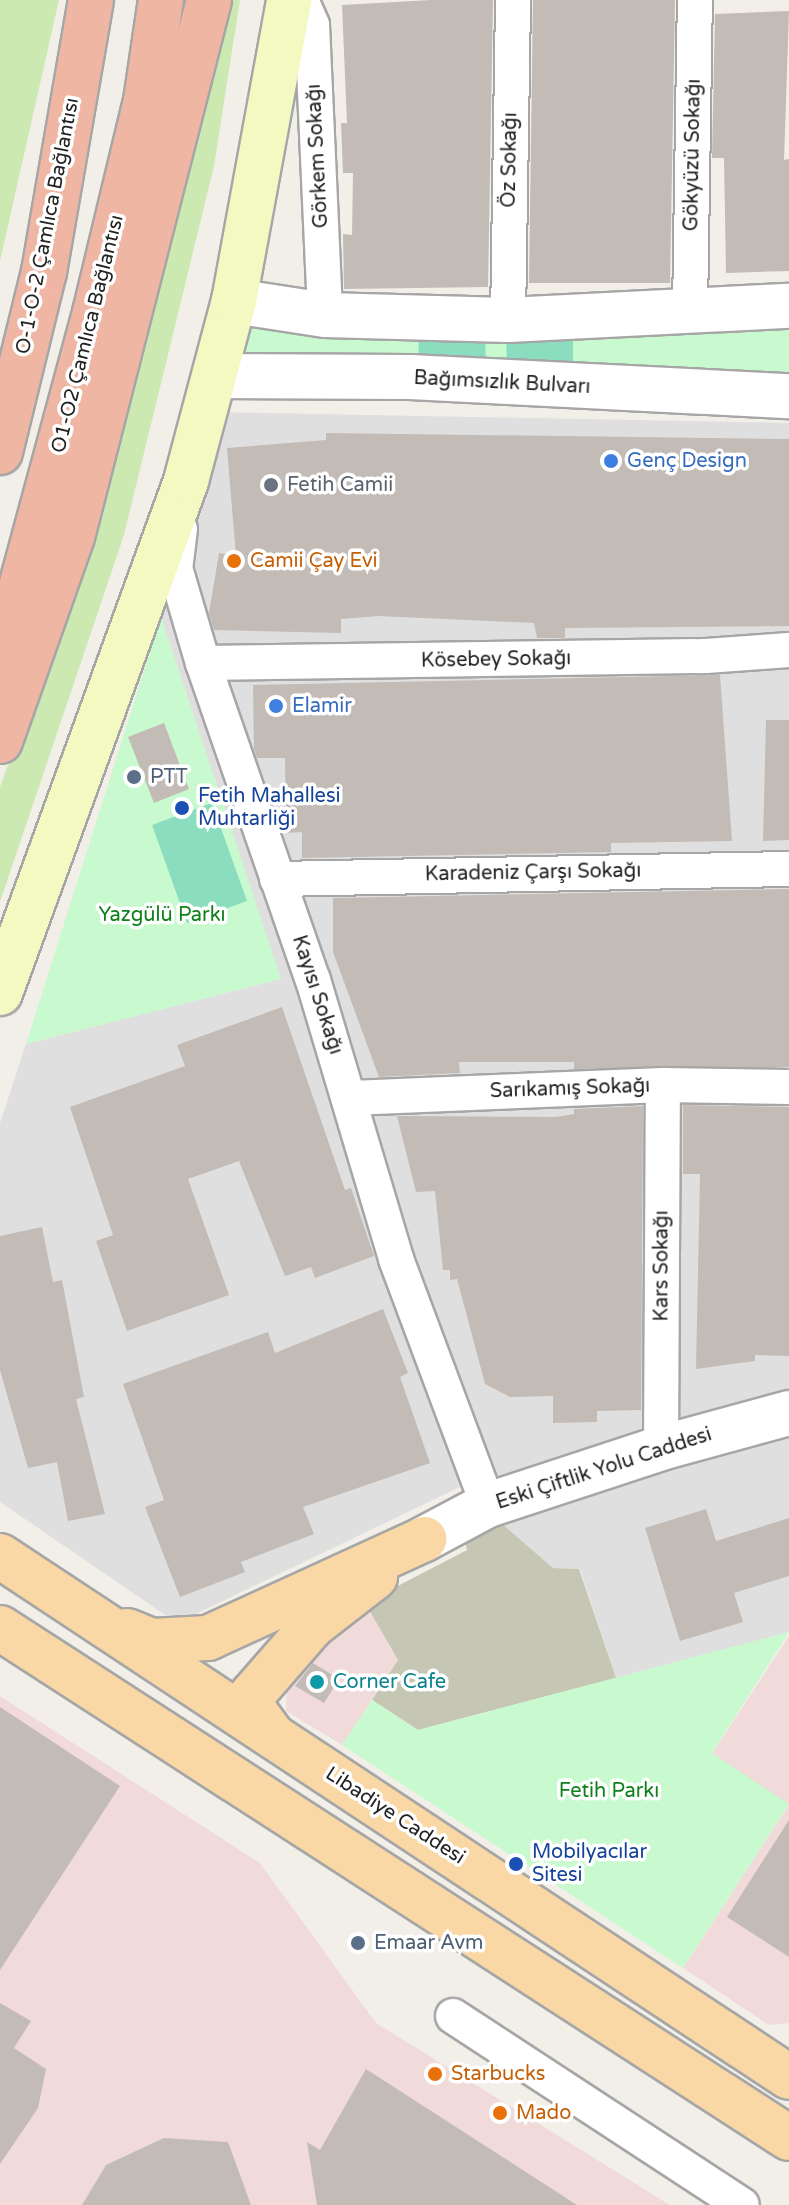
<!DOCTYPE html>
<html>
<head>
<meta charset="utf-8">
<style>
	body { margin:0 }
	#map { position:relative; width:789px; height:2205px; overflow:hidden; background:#f2efe9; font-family:"Varela Round",sans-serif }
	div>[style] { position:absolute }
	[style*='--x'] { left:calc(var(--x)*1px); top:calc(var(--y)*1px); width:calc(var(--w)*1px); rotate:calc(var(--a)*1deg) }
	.residential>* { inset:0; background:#e0dfdf }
	.commercial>* { inset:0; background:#f1dbda }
	.construction>* { inset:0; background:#c6c6b4 }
	.grass>* { inset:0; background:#cce9b2 }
	.park>* { inset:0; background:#c9f9ce }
	.pitch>* { inset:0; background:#8adebf }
	.building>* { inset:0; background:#c3bbb5 }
	.roads { filter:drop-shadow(2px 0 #a6a6a6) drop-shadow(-2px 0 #a6a6a6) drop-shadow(0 2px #a6a6a6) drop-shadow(0 -2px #a6a6a6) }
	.minor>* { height:34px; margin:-17px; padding:0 17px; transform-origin:17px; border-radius:17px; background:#fff }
	.tertiary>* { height:44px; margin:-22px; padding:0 22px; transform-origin:22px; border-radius:22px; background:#fff }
	.secondary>* { height:44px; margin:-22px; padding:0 22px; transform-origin:22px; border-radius:22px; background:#f4f8c1 }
	.primary>* { height:44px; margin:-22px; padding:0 22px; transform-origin:22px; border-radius:22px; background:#fad8a6 }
	.trunk>* { height:44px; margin:-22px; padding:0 22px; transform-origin:22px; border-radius:22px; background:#f0b6a4 }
	.dots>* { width:22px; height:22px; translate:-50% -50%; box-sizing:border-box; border:4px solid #fff; border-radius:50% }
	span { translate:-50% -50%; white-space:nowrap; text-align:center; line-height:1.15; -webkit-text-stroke:7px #fff; paint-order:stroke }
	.street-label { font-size:20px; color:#222 }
	.shop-label { font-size:20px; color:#366cbe }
	.left { translate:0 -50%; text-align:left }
	.worship-label { font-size:20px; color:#5b616d }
	.food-label { font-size:20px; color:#c56008 }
	.service-label { font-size:20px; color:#4e5e75 }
	.transit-label { font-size:20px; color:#164399 }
	.park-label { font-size:20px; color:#0f811b }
	.culture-label { font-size:20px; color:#0d838f }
</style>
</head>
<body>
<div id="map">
	<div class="residential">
		<div style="clip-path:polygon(215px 412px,789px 423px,789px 1394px,464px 1485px,177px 1623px,0 1502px,0 1123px,26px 1044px,280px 979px,161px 617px)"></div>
		<div style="clip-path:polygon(789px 1435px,789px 1632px,616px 1678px,580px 1569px,553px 1568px,492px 1515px)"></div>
	</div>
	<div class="commercial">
		<div style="clip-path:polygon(365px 1603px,398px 1660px,342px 1745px,286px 1711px,287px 1679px)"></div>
		<div style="clip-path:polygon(789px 1636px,789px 2023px,769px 2025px,683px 1968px,789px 1805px,712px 1754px)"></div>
		<div style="clip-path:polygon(0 1696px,260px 1863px,376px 2023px,670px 2205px,0 2205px)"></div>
	</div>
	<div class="construction">
		<div style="clip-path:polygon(492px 1515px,553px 1568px,579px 1569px,616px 1678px,418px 1730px,372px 1700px,398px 1660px,365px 1603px,467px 1550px,463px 1532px)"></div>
	</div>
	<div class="grass">
		<div style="clip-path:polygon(0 0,59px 0,0 261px)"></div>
		<div style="clip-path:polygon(222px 0,240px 0,214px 166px,124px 535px,0 902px,0 787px,39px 679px)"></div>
	</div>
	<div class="park">
		<div style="clip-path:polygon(245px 323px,789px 323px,789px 375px,243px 368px)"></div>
		<div style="clip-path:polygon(161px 617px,281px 979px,26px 1044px)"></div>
		<div style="clip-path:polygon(789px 1632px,712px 1753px,789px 1804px,683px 1968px,342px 1745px,372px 1700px,418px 1730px)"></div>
	</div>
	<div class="pitch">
		<div style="clip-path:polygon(419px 332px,485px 333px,486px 369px,418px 369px)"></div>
		<div style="clip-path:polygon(573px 332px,573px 368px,507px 369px,506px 333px)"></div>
		<div style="clip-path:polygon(212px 803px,247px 901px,187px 923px,152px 825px)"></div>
	</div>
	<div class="building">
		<div style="clip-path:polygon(431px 0,493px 0,488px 287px,344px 289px,343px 234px,352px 235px,353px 173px,343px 173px,341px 123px,347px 123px,342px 5px)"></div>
		<div style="clip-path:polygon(533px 0,675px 0,670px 283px,529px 283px)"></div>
		<div style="clip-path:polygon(789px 11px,784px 160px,789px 159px,789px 271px,726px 273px,724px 158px,712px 158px,715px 14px)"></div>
		<div style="clip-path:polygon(326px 433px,789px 439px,789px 626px,565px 628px,565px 638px,537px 638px,534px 623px,379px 616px,341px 619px,341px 633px,214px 630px,209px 613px,219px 553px,236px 556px,227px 448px,326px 440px)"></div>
		<div style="clip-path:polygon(720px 675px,732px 841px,611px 843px,611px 852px,302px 858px,302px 832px,286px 833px,285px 758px,257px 758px,254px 749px,253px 685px)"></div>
		<div style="clip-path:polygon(766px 720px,789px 720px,789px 840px,763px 841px)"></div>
		<div style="clip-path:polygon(164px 723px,189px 789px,154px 803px,128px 737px)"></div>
		<div style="clip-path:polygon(789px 889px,789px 1067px,574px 1069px,574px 1062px,459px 1062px,460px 1073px,379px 1077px,333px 952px,333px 898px)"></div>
		<div style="clip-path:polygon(282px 1007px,345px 1190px,351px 1188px,374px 1256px,315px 1278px,311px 1267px,285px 1276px,239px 1161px,188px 1179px,229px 1295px,127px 1331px,96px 1241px,113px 1235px,70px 1107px,185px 1066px,177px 1045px)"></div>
		<div style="clip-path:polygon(683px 1105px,789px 1107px,789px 1356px,755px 1355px,755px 1361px,696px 1369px,700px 1174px,683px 1174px)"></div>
		<div style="clip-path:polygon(643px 1106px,641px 1410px,597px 1411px,597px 1422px,553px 1423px,553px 1396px,510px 1397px,485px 1384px,457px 1279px,450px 1280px,450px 1270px,443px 1270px,435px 1191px,416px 1192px,397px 1116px,556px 1117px,574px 1114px,574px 1109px)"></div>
		<div style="clip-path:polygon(42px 1227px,53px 1282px,62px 1280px,84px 1397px,76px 1399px,105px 1514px,68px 1521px,57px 1462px,28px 1468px,0 1370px,0 1236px)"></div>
		<div style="clip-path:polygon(383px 1309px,408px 1373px,400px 1377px,430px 1463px,303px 1507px,314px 1534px,241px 1562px,245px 1572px,180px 1597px,145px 1507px,164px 1500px,123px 1384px,268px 1332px,275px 1353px)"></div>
		<div style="clip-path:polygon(706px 1509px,716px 1541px,789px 1518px,789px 1576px,734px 1593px,743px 1622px,680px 1641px,645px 1528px)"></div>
		<div style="clip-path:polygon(313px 1663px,339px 1679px,324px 1703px,295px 1686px)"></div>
		<div style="clip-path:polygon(0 1707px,120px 1786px,0 1970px)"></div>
		<div style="clip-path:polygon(789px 1820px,789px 1957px,727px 1917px)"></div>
		<div style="clip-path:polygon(0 2003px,31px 2021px,14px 2048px,46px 2069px,38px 2108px,0 2164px)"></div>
		<div style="clip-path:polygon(366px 2069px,577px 2205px,317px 2205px,307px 2142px,320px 2150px)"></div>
		<div style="clip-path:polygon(164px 2138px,228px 2142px,251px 2205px,82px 2205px,106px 2165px)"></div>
	</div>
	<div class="roads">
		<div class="minor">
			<div style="--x:301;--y:0;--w:27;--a:66"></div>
			<div style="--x:312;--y:25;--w:290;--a:87.4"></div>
			<div style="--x:690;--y:311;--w:311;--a:-89.1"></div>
			<div style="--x:508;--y:320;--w:320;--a:-89.1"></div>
			<div style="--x:180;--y:529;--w:39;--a:97"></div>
			<div style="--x:175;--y:568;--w:99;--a:73.6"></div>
			<div style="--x:203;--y:663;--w:336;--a:70.9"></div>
			<div style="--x:313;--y:980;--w:291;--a:73.4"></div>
			<div style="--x:396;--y:1259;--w:263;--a:69.5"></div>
			<div style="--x:203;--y:663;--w:503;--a:-0.8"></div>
			<div style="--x:706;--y:656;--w:83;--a:-4.1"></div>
			<div style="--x:277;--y:879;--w:512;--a:-1.12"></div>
			<div style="--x:351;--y:1098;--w:312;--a:-2.4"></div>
			<div style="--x:663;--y:1085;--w:126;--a:0.9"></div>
			<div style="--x:661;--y:1448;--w:363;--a:-89.7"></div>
			<div style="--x:453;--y:2016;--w:345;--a:33.2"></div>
		</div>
		<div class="tertiary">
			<div style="--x:234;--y:301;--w:92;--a:8.7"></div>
			<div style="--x:325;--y:315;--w:183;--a:1.6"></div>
			<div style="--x:508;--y:320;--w:281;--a:-2.9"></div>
			<div style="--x:215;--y:376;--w:195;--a:0.3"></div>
			<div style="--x:410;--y:377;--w:379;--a:2.9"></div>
			<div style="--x:424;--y:1539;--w:72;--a:-28"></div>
			<div style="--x:488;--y:1505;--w:182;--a:-18.2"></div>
			<div style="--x:661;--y:1448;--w:133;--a:-15.3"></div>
		</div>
		<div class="secondary">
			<div style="--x:0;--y:993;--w:545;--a:-70.03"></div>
			<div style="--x:186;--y:481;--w:186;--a:-75.1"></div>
			<div style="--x:234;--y:301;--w:306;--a:-79.6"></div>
		</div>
		<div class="primary">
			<div style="--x:0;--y:1556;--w:945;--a:33.44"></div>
			<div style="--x:0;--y:1628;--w:939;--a:32.88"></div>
			<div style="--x:127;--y:1631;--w:27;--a:22"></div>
			<div style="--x:152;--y:1641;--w:56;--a:-3.1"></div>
			<div style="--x:208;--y:1638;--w:238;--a:-24.6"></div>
			<div style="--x:272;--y:1735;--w:32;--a:-126"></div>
			<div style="--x:253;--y:1709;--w:14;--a:-94"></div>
			<div style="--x:252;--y:1695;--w:91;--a:-49"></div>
			<div style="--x:312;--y:1626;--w:80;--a:-37.9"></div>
		</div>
		<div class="trunk">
			<div style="--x:0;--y:452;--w:185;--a:-76.3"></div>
			<div style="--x:44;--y:272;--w:276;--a:-80.2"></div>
			<div style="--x:0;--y:665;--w:365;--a:-74.9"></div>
			<div style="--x:95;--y:313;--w:218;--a:-76.5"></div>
			<div style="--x:146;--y:101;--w:102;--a:-81.6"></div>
			<div style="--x:0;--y:741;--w:216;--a:-70.6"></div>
			<div style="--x:72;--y:537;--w:554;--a:-75.69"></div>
		</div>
	</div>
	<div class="dots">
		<div style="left:611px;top:461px;background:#3f7fe0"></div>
		<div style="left:271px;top:485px;background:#6b7280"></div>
		<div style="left:234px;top:561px;background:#e8710a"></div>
		<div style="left:276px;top:706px;background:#3f7fe0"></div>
		<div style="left:134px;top:777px;background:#5c6f8a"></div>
		<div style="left:182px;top:808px;background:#1a4fb4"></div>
		<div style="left:317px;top:1682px;background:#0f9aa8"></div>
		<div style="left:516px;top:1864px;background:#1a4fb4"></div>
		<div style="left:358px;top:1943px;background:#5c6f8a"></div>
		<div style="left:435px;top:2074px;background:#e8710a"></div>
		<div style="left:500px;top:2113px;background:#e8710a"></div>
	</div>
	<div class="street-label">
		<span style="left:693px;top:155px;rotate:-89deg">Gökyüzü Sokağı</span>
		<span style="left:318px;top:156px;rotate:-93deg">Görkem Sokağı</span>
		<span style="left:510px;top:160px;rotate:-89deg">Öz Sokağı</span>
		<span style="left:48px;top:226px;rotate:-79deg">O-1-O-2 Çamlıca Bağlantısı</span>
		<span style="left:88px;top:334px;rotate:-76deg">O1-O2 Çamlıca Bağlantısı</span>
		<span style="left:502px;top:383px;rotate:3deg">Bağımsızlık Bulvarı</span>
		<span style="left:496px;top:660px;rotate:-1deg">Kösebey Sokağı</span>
		<span style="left:533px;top:873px;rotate:-1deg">Karadeniz Çarşı Sokağı</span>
		<span style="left:317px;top:995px;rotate:72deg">Kayısı Sokağı</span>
		<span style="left:570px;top:1089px;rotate:-2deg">Sarıkamış Sokağı</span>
		<span style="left:662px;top:1266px;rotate:-90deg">Kars Sokağı</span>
		<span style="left:604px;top:1469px;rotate:-18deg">Eski Çiftlik Yolu Caddesi</span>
		<span style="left:395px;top:1816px;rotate:33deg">Libadiye Caddesi</span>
	</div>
	<div class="shop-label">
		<span class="left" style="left:627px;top:461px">Genç Design</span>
		<span class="left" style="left:292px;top:706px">Elamir</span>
	</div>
	<div class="worship-label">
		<span class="left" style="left:287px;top:485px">Fetih Camii</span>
	</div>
	<div class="food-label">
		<span class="left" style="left:250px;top:561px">Camii Çay Evi</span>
		<span class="left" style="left:451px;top:2074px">Starbucks</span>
		<span class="left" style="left:516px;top:2113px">Mado</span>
	</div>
	<div class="service-label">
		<span class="left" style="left:150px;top:777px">PTT</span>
		<span class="left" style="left:374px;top:1943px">Emaar Avm</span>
	</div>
	<div class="transit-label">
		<span class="left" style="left:198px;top:808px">Fetih Mahallesi<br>Muhtarliği</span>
		<span class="left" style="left:532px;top:1864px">Mobilyacılar<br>Sitesi</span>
	</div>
	<div class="park-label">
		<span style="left:162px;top:915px">Yazgülü Parkı</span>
		<span style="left:609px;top:1791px">Fetih Parkı</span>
	</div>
	<div class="culture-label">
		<span class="left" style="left:333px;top:1682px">Corner Cafe</span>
	</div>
</div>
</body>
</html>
